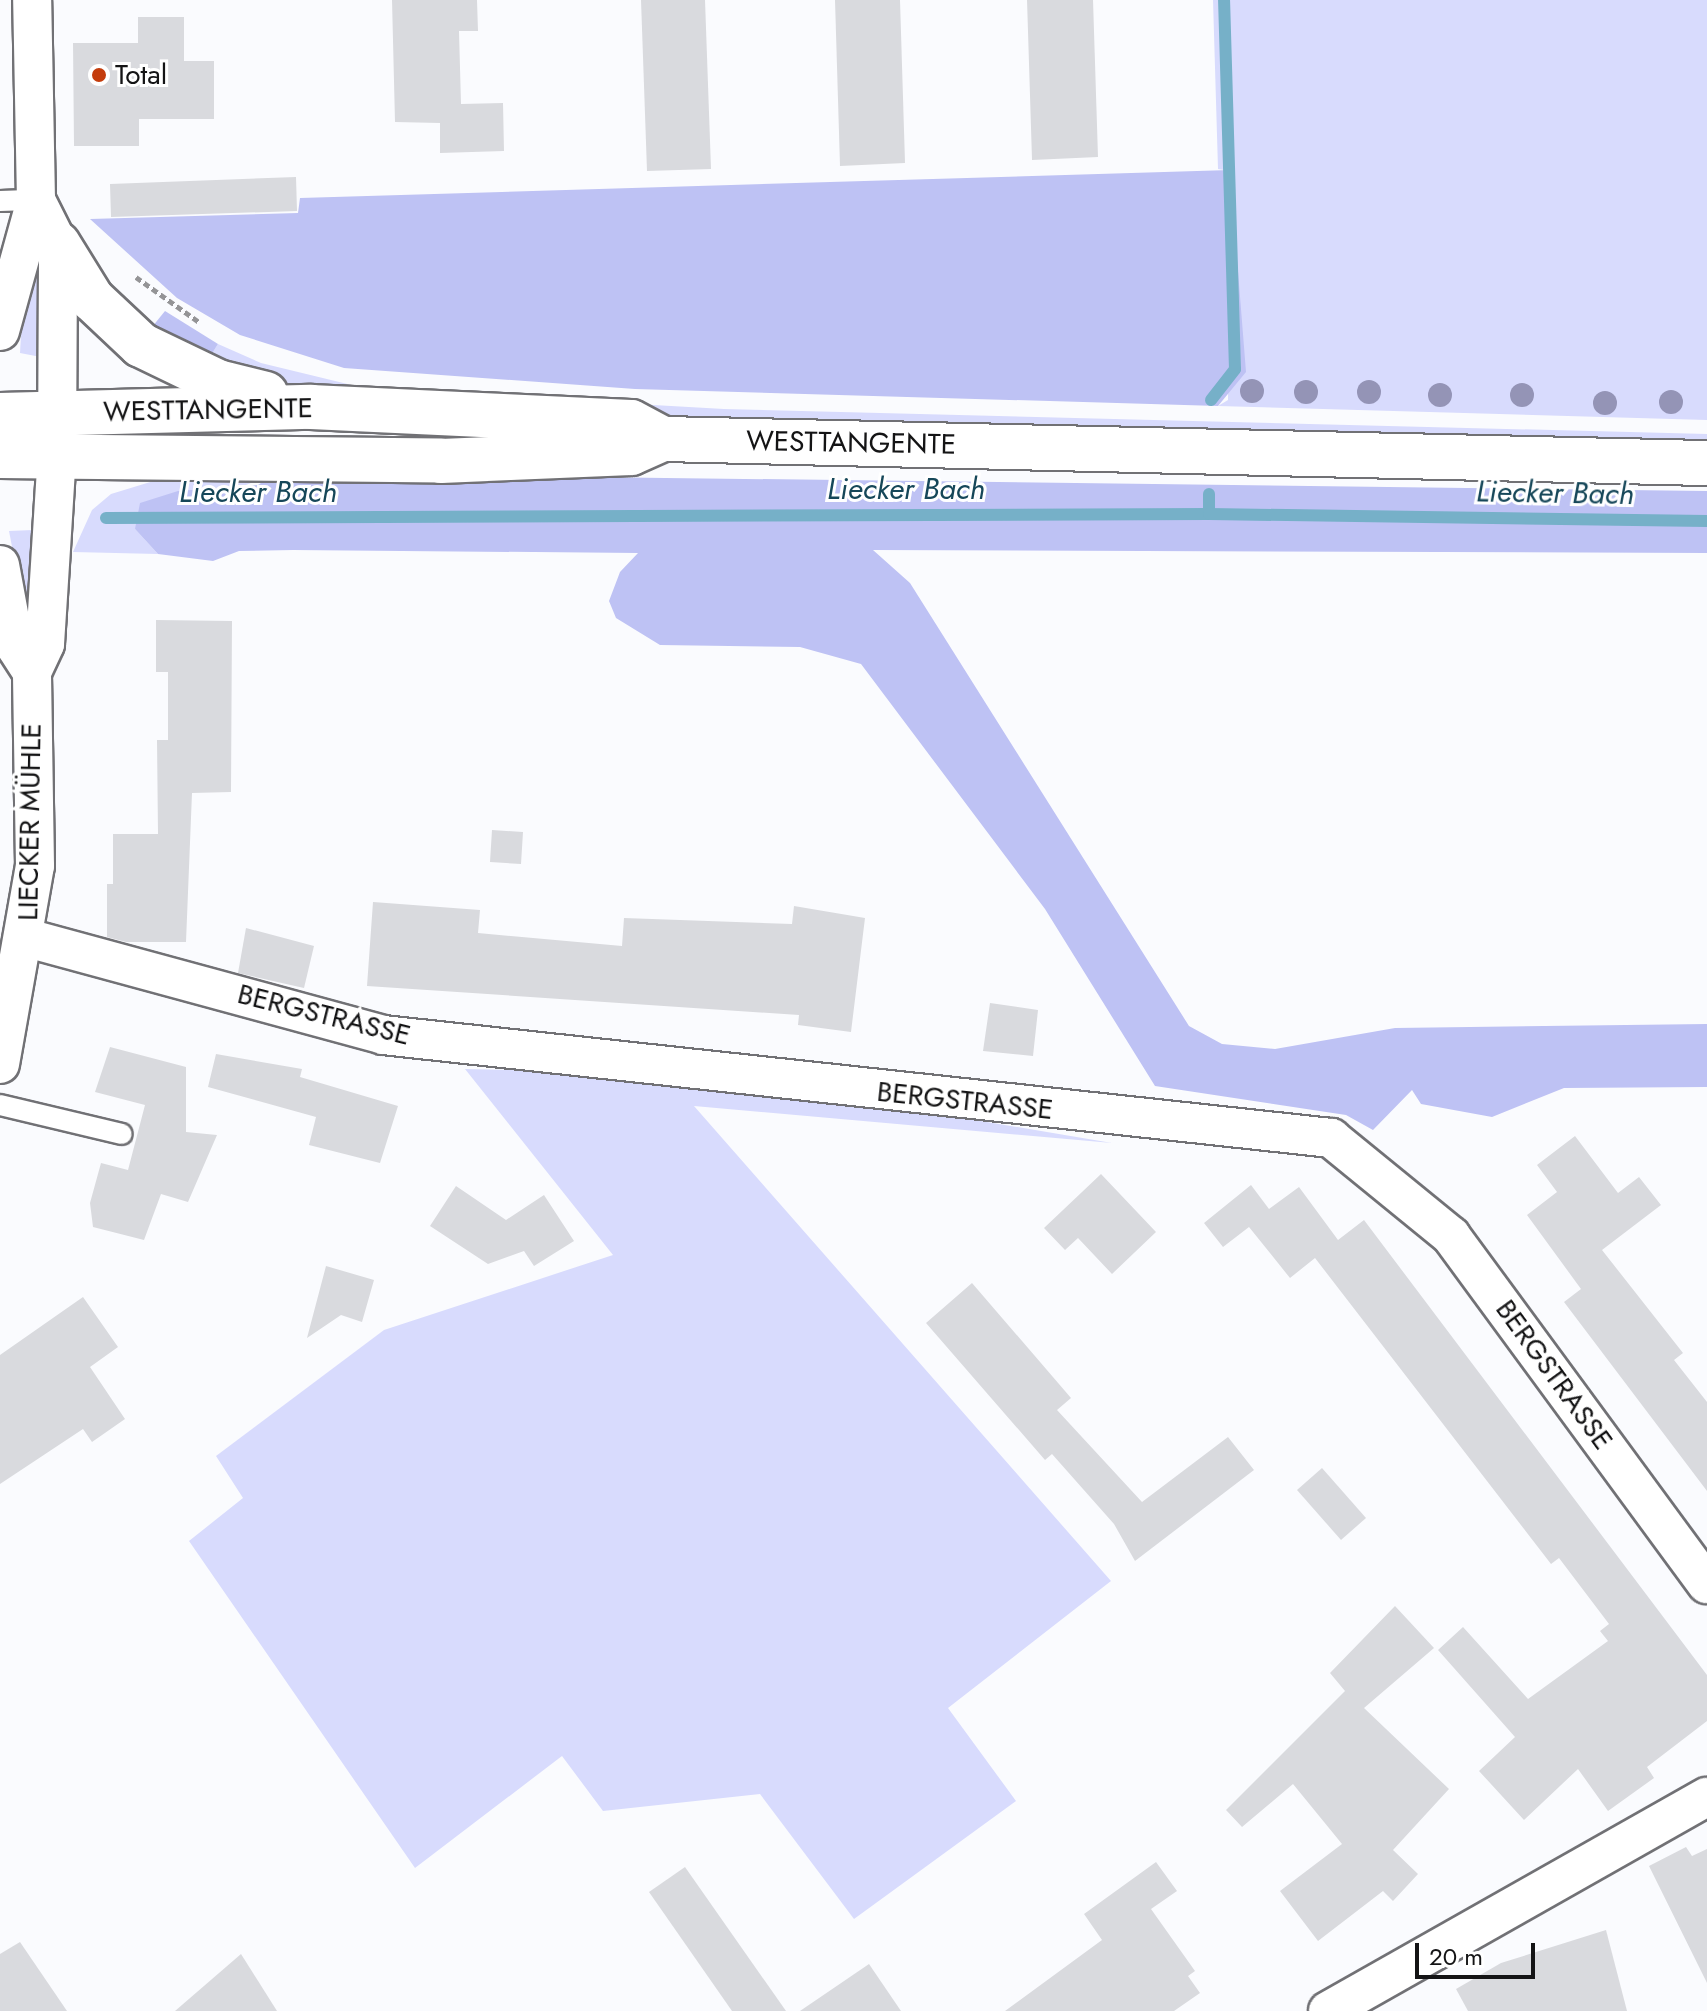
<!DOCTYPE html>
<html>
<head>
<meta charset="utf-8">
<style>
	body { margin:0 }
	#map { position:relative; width:1707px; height:2011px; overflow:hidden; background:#fafbfe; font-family:Jost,sans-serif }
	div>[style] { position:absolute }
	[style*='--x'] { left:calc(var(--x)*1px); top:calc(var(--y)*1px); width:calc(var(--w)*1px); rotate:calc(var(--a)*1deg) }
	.green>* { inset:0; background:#d8dbfd }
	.forest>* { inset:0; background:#bec2f4 }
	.stream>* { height:12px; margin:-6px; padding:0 6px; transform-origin:6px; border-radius:6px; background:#76b0c8 }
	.building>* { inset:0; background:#d9dade }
	.path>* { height:5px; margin-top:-2.5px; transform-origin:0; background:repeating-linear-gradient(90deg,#949496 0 6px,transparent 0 10px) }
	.roads { filter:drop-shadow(2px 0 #717175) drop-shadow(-2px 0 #717175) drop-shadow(0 2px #717175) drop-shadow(0 -2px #717175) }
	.service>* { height:20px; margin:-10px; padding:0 10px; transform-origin:10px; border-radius:10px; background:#fff }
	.minor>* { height:38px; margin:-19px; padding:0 19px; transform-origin:19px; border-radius:19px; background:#fff }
	.secondary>* { height:44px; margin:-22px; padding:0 22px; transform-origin:22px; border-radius:22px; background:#fff }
	.trees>* { width:24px; height:24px; margin:-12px; border-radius:50%; background:#9494b6 }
	.dots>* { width:22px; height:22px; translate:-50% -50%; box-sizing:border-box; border:4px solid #fff; border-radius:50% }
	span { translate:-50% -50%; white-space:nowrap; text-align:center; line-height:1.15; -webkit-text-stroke:6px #fff; paint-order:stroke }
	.poi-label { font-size:28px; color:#141415 }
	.left { translate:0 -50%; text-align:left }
	.street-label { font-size:28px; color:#141415 }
	.water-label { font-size:30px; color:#164759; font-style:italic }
	.scale { position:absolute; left:1415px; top:1943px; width:120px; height:36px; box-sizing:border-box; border:4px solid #141415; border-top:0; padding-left:10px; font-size:24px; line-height:28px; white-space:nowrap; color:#141415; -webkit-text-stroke:6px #fff; paint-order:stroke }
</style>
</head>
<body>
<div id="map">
	<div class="green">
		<div style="clip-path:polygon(1213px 0,1707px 0,1707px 420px,1218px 406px,1228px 400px,1230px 171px,1218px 169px)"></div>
		<div style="clip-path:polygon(27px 226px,42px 228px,46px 358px,20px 353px)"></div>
		<div style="clip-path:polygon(218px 344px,261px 363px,368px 389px,724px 409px,1707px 434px,1707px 447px,638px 417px,348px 397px,248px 378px,208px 360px)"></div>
		<div style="clip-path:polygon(276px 473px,135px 529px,158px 554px,73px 552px,92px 510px,111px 494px,170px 476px)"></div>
		<div style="clip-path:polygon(33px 530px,29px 634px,9px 531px)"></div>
		<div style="clip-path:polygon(465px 1069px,703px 1074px,1112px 1143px,694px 1106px,1111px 1581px,948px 1708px,1016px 1801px,854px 1919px,760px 1794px,603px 1811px,562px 1756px,415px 1868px,189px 1541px,243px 1498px,216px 1456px,384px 1330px,613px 1255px)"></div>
	</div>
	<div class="forest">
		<div style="clip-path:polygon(1230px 170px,1246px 372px,1218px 406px,635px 389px,344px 368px,240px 335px,177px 298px,90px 219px,298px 213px,300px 198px)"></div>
		<div style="clip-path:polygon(165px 311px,218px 344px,208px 360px,148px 332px)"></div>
		<div style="clip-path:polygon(276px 473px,1707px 491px,1707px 553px,873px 550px,910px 583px,1189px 1026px,1222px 1044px,1275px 1049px,1395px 1028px,1707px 1024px,1707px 1087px,1564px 1088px,1492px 1117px,1421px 1104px,1412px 1090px,1373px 1130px,1346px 1115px,1155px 1086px,1045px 909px,861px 664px,800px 647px,660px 645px,616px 618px,609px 601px,620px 572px,638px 553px,293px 550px,239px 551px,213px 561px,158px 554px,135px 529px,140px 503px,178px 491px,258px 485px)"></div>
	</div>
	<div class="stream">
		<div style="--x:1211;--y:400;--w:39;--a:-52"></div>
		<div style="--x:1235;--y:369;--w:369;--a:-91.7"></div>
		<div style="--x:1209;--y:494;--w:20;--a:90"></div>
		<div style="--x:106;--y:518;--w:1103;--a:-0.21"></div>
		<div style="--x:1209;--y:514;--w:498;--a:0.8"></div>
	</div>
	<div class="building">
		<div style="clip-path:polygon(392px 0,477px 0,478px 31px,459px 31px,461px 104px,503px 103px,504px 151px,440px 153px,440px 123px,395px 122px)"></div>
		<div style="clip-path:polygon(641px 0,705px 0,711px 169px,647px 171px)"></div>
		<div style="clip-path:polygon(835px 0,900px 0,905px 163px,840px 166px)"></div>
		<div style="clip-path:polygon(1027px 0,1093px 0,1098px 157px,1032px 160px)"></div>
		<div style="clip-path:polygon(138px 17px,184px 17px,184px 61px,214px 61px,214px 119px,139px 119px,139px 146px,74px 146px,73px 43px,138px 43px)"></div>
		<div style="clip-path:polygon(296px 177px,297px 211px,111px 217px,110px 184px)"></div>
		<div style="clip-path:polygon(156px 620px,232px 621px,231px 792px,192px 793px,186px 942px,126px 942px,107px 937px,107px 884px,113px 884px,113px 834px,158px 834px,157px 740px,168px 740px,168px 672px,156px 672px)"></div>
		<div style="clip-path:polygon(492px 830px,523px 832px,521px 864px,490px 862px)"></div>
		<div style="clip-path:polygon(373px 902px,480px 910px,478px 933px,622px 946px,624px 918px,792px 924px,794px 906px,865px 918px,851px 1032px,798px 1025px,799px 1015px,367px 986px)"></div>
		<div style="clip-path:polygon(246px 928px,314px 946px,304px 988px,238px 973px)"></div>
		<div style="clip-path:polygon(990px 1003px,1038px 1010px,1033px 1056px,983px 1051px)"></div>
		<div style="clip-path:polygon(110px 1047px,186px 1067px,186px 1132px,217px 1135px,188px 1202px,161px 1194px,144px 1240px,93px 1227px,90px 1203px,101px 1163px,128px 1170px,145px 1105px,95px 1092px)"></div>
		<div style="clip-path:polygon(216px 1054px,302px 1069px,300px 1077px,398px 1106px,380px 1163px,309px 1145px,316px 1117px,208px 1087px)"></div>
		<div style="clip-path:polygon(1575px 1136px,1618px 1193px,1639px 1177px,1661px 1205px,1602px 1250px,1683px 1353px,1674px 1360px,1707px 1402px,1707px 1491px,1564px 1302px,1581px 1289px,1527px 1215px,1557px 1192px,1537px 1165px)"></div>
		<div style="clip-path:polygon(1101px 1174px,1156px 1232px,1112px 1274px,1078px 1238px,1065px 1250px,1044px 1228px)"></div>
		<div style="clip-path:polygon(1251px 1185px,1269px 1209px,1299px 1187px,1338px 1240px,1364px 1220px,1707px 1675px,1707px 1721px,1647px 1767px,1654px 1778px,1608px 1811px,1578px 1769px,1524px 1820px,1479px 1771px,1515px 1737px,1438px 1650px,1463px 1627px,1528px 1699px,1608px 1641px,1600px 1631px,1609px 1624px,1559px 1558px,1551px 1564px,1315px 1258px,1290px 1278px,1249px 1227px,1223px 1247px,1204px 1223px)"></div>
		<div style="clip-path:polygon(456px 1186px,506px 1220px,544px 1195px,574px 1241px,534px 1266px,524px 1251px,488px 1264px,430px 1226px)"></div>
		<div style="clip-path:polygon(326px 1266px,374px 1280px,362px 1322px,341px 1315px,307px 1338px)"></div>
		<div style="clip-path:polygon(972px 1283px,1071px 1398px,1057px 1410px,1142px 1502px,1228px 1437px,1254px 1470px,1135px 1561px,1114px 1524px,1052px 1454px,1045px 1460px,926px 1323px)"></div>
		<div style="clip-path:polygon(83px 1297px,118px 1347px,90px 1367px,125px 1419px,92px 1442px,83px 1429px,0 1484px,0 1355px)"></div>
		<div style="clip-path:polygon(1322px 1468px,1366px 1518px,1341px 1540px,1297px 1490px)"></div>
		<div style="clip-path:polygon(1395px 1606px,1434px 1648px,1364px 1708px,1449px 1789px,1393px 1850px,1418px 1874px,1393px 1901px,1383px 1891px,1318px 1941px,1280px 1891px,1342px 1844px,1293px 1784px,1242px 1827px,1226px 1810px,1345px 1691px,1330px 1673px)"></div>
		<div style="clip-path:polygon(1686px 1847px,1692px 1856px,1707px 1849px,1707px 1983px,1649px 1866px)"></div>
		<div style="clip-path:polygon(1156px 1862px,1177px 1891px,1151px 1909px,1195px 1971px,1188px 1976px,1200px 1993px,1174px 2011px,1005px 2011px,1102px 1940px,1084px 1914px)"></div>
		<div style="clip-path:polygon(685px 1867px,786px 2011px,732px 2011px,649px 1892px)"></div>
		<div style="clip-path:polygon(1606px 1930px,1627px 2011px,1468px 2011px,1456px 1989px,1501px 1963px)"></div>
		<div style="clip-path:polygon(20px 1942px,67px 2011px,0 2011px,0 1954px)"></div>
		<div style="clip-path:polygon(241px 1954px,277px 2011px,175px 2011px)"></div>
		<div style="clip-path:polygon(869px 1964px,901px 2011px,800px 2011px)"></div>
	</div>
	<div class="path">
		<div style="--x:136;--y:277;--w:77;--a:35.5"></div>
	</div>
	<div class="roads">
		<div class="service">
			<div style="--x:0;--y:201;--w:36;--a:-2"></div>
			<div style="--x:0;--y:1105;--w:125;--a:13.4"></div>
		</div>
		<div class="minor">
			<div style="--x:0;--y:331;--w:136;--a:-74.6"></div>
			<div style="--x:36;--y:200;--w:200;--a:-91.1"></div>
			<div style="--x:0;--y:565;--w:82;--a:79.5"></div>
			<div style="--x:15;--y:646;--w:31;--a:57"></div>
			<div style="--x:27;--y:938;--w:369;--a:15.2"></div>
			<div style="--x:383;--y:1035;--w:954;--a:6.2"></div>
			<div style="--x:1331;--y:1138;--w:155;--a:39.2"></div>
			<div style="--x:1451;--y:1236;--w:432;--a:53.7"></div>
			<div style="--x:0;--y:1064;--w:201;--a:-80"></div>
			<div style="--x:35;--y:866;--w:194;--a:-90.9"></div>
			<div style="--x:32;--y:672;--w:31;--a:-65"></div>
			<div style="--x:45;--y:644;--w:191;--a:-86.4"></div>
			<div style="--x:57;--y:453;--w:209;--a:-89.7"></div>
			<div style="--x:58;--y:244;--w:49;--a:-116.6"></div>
			<div style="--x:1328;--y:2011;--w:435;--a:-29.5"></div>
		</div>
		<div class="secondary">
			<div style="--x:58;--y:244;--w:65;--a:58.3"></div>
			<div style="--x:92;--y:299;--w:67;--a:43.2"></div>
			<div style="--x:141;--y:345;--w:85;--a:25.7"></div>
			<div style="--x:218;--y:382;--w:49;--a:14"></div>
			<div style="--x:0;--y:415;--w:311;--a:-1.5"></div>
			<div style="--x:311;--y:407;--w:320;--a:2.7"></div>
			<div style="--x:631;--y:422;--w:36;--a:28"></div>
			<div style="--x:663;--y:439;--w:1044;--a:1.32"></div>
			<div style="--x:0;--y:456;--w:441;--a:0.6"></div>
			<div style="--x:441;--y:461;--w:190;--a:-2.4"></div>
			<div style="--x:631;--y:453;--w:35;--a:-24"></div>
		</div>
	</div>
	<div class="trees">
		<div style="left:1252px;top:391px"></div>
		<div style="left:1306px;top:392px"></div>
		<div style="left:1369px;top:392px"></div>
		<div style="left:1440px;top:395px"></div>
		<div style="left:1522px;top:395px"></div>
		<div style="left:1671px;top:402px"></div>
		<div style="left:1605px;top:403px"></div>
	</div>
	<div class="dots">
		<div style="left:99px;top:75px;background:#c43c0c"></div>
	</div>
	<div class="poi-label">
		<span class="left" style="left:115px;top:75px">Total</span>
	</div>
	<div class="street-label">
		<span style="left:208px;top:410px;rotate:-1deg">WESTTANGENTE</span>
		<span style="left:851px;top:443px;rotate:1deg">WESTTANGENTE</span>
		<span style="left:30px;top:822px;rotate:-89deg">LIECKER MÜHLE</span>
		<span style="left:324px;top:1015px;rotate:14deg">BERGSTRASSE</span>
		<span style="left:965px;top:1101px;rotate:6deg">BERGSTRASSE</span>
		<span style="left:1554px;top:1375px;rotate:54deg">BERGSTRASSE</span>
	</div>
	<div class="water-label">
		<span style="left:906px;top:489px">Liecker Bach</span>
		<span style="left:258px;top:492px">Liecker Bach</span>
		<span style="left:1555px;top:493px;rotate:1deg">Liecker Bach</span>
	</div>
	<div class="scale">20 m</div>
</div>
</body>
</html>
